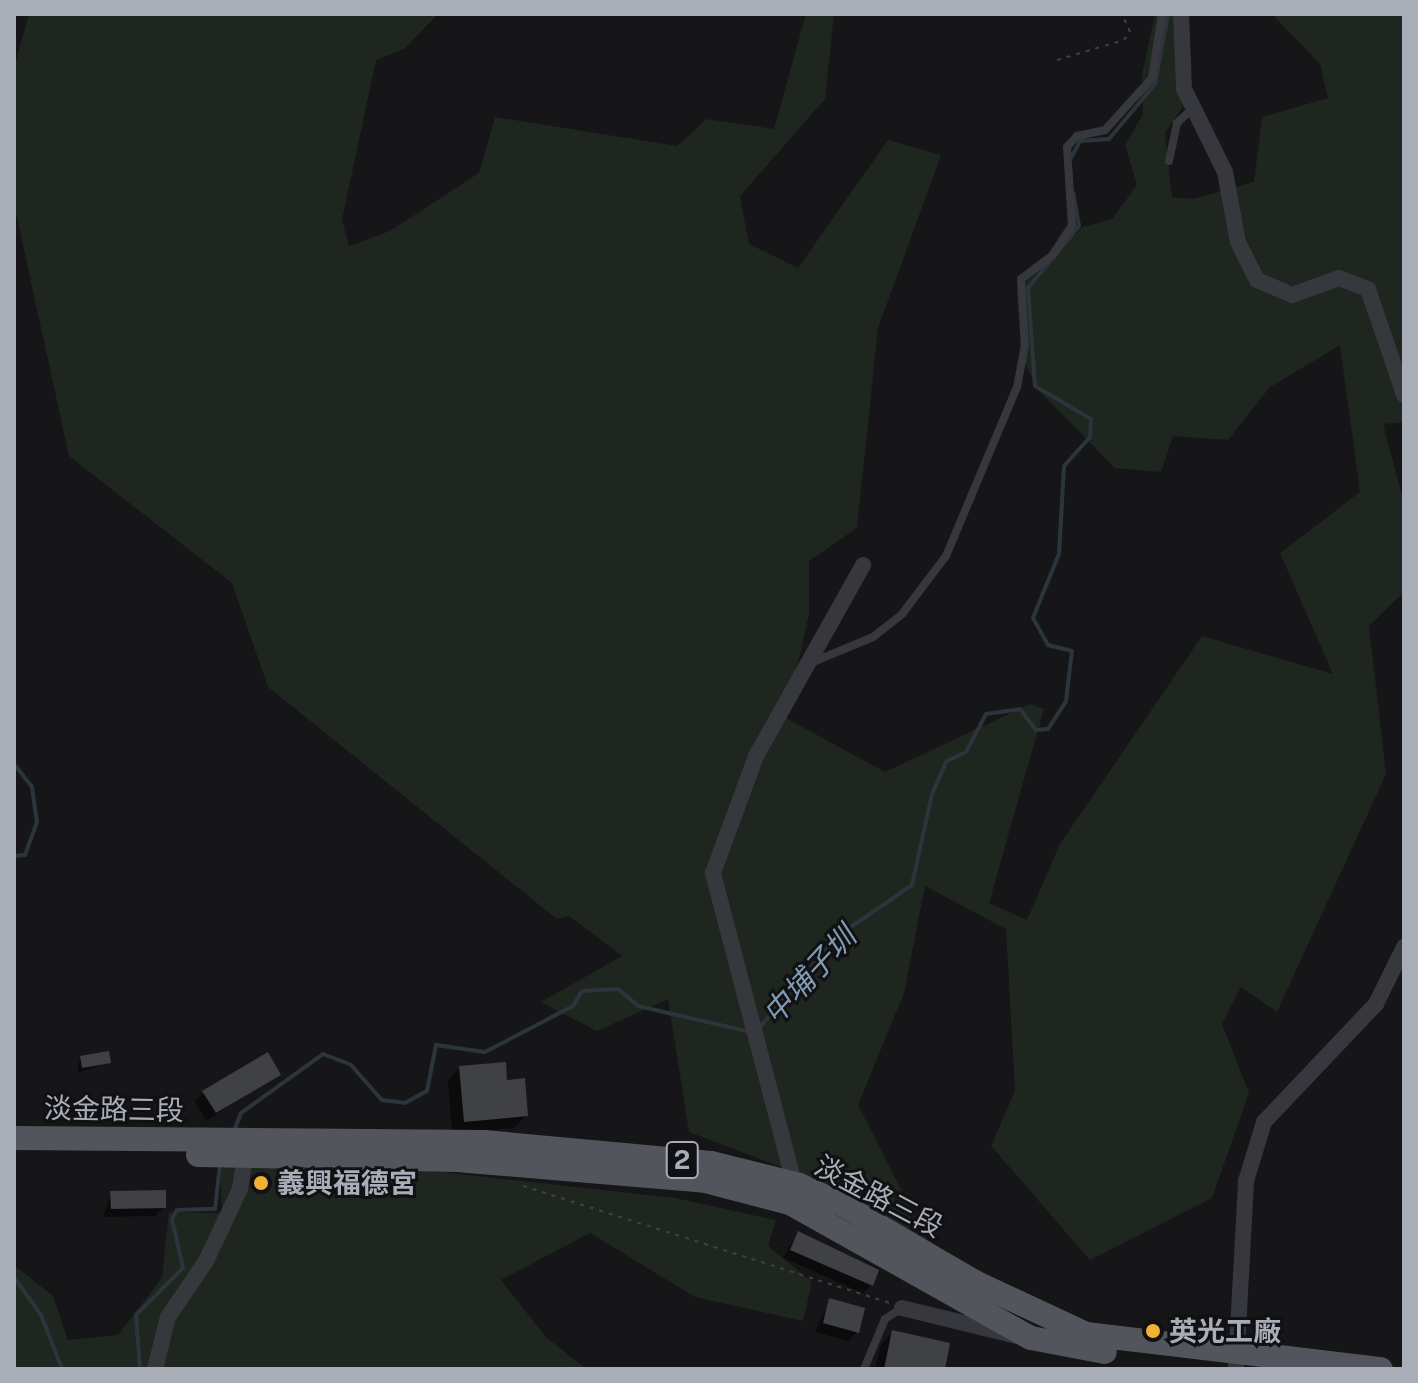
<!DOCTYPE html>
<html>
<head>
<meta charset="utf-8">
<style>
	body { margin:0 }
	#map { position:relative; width:1418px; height:1383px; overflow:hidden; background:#161618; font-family:"Public Sans","Noto Sans TC",sans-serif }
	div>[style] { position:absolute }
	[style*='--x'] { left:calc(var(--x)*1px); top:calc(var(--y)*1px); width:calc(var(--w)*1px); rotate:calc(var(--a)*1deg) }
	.green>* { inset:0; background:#1e261f }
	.shadow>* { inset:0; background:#0007 }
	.stream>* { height:4px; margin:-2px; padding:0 2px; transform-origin:2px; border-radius:2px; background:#2c353c }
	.building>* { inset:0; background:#404145 }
	.path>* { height:2px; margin-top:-1px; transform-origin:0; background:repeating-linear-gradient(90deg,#3d3f44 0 4px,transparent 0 10px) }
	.service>* { height:8px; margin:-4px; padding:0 4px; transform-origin:4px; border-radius:4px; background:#37383d }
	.minor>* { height:16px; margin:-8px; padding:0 8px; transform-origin:8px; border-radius:8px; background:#37383d }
	.primary>* { height:24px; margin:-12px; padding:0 12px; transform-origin:12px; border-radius:12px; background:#53555c }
	.dots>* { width:22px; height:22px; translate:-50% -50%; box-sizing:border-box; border:4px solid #111113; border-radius:50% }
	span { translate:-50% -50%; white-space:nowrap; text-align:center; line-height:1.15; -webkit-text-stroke:6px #111113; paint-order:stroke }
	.shield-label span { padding:2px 6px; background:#111113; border:2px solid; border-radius:6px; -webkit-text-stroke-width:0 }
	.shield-label { font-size:26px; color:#a8adb8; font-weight:700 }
	.street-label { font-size:28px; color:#a8adb8 }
	.poi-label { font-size:28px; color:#a8adb8; font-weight:700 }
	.left { translate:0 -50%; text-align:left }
	.water-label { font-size:30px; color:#7f9bb3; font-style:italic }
	.frame { position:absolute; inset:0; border:16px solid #a8adb8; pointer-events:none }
</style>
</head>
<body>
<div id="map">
	<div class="green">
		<div style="clip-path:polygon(29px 14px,438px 14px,404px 49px,376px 60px,342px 220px,349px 246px,390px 231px,479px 173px,495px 117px,677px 146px,707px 119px,774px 129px,806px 14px,834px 14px,825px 99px,740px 196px,749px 244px,798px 268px,888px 140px,941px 155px,878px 328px,857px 528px,809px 561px,809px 614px,786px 718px,885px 772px,1030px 704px,1044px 709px,989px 903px,1027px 920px,1060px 844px,1202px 636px,1333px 674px,1280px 553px,1360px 492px,1340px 345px,1270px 387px,1228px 440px,1173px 436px,1161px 472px,1115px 468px,1040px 392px,1021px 356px,1017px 289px,1083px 227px,1112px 219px,1137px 185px,1125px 145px,1143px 114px,1142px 75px,1155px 14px,1179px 14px,1182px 108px,1165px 133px,1172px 197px,1193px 199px,1254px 182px,1262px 117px,1328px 98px,1320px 64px,1272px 14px,1404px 14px,1404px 422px,1383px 424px,1404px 503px,1404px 592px,1369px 626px,1386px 774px,1277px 1012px,1241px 987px,1222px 1024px,1249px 1093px,1212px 1198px,1090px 1260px,991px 1146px,1015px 1091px,1006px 929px,925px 886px,904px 993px,858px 1105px,928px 1242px,807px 1177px,689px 1132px,668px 999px,597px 1031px,541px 1002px,622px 956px,569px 916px,557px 919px,268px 687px,232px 583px,69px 456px,14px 204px,14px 68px)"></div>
		<div style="clip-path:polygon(220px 1165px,441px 1172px,675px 1198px,776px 1220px,768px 1246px,812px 1282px,803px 1321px,695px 1297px,590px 1233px,501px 1280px,545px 1336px,586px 1369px,14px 1369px,14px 1265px,53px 1296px,68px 1340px,118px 1335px,162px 1278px,169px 1212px,222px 1213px)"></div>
	</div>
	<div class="shadow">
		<div style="clip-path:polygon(80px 1058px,109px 1062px,77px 1073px)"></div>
		<div style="clip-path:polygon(460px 1068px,505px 1082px,526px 1115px,514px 1128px,452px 1133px,448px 1080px)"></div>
		<div style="clip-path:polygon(278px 1074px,206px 1121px,195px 1101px,204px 1092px)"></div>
		<div style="clip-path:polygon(111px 1193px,164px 1207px,155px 1216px,103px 1217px)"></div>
		<div style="clip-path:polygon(798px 1234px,871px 1285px,863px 1293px,783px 1258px)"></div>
		<div style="clip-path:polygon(830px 1301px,857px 1332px,848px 1341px,815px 1332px)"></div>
		<div style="clip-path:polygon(893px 1332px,942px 1369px,875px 1369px,881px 1344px)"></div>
	</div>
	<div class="stream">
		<div style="--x:1070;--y:160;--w:21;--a:-62"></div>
		<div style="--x:1080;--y:141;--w:29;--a:-4"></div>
		<div style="--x:1109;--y:139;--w:72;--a:-50.1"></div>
		<div style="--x:1155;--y:84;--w:71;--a:-79.5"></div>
		<div style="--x:14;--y:764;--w:29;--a:52"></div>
		<div style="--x:32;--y:787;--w:35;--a:82"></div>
		<div style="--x:37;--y:822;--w:35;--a:110"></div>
		<div style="--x:25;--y:855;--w:11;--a:175"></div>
		<div style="--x:759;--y:1028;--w:123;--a:-49.3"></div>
		<div style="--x:839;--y:935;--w:88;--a:-34.4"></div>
		<div style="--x:912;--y:885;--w:93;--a:-77.6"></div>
		<div style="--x:932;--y:794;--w:36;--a:-66"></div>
		<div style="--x:947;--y:761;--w:21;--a:-25"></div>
		<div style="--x:966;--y:752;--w:43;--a:-62.2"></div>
		<div style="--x:986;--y:714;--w:34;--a:-8"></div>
		<div style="--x:1020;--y:709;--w:26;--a:53"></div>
		<div style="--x:1036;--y:730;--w:12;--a:-5"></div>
		<div style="--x:1048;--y:729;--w:33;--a:-57"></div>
		<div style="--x:1066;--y:701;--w:50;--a:-83.2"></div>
		<div style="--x:1072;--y:651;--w:25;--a:-166"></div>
		<div style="--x:1048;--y:645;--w:31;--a:-119"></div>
		<div style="--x:1033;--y:618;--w:69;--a:-67.9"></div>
		<div style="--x:1059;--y:554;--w:88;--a:-86.7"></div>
		<div style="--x:1064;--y:466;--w:39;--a:-48"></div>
		<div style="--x:1090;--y:437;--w:18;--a:-87"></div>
		<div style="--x:1091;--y:419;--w:65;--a:-149.5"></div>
		<div style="--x:1035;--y:386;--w:98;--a:-94.1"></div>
		<div style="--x:1028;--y:288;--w:80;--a:-50.6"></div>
		<div style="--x:1079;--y:226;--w:34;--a:-100"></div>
		<div style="--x:234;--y:1131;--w:19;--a:-69"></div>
		<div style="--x:241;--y:1113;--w:101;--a:-35.7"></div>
		<div style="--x:323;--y:1054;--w:30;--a:21"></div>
		<div style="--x:351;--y:1065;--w:47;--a:48.5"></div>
		<div style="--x:382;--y:1100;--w:23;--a:7"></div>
		<div style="--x:405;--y:1103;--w:25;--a:-29"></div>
		<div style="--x:427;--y:1091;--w:47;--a:-78.9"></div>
		<div style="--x:436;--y:1045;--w:49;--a:8.1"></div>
		<div style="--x:485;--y:1052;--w:99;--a:-27.6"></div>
		<div style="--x:573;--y:1006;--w:17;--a:-59"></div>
		<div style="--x:582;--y:991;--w:36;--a:-3"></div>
		<div style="--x:618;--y:989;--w:26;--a:40"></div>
		<div style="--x:638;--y:1006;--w:116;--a:13"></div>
		<div style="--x:14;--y:1277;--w:47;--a:54.6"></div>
		<div style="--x:41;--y:1315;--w:58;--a:68.7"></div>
		<div style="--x:140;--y:1369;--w:54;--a:-94.2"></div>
		<div style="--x:136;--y:1315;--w:66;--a:-45"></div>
		<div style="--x:183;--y:1268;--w:50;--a:-102.7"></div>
		<div style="--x:172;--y:1219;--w:10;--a:-61"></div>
		<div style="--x:177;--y:1210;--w:38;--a:-2"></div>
		<div style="--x:215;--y:1209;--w:44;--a:-83.5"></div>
	</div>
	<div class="building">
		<div style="clip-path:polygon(109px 1051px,111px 1063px,82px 1068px,80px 1056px)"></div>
		<div style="clip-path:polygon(268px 1052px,281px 1075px,216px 1113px,202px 1091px)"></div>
		<div style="clip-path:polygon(506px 1062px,507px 1080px,525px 1078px,528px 1116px,464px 1122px,459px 1066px)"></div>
		<div style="clip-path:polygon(166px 1190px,166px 1208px,111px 1209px,110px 1191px)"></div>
		<div style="clip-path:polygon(798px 1231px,879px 1270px,873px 1286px,790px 1250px)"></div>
		<div style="clip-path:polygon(829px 1298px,865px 1308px,859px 1333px,823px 1323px)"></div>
		<div style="clip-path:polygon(892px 1330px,950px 1343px,945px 1369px,884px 1369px)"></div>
	</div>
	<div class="path">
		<div style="--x:1057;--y:60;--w:70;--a:-16.6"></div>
		<div style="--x:1124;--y:40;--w:10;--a:-53"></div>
		<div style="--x:1130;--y:32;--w:20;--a:-114"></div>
		<div style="--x:523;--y:1186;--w:385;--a:17.7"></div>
	</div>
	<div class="service">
		<div style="--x:1169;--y:161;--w:39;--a:-78"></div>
		<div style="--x:1177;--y:123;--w:21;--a:-43"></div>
		<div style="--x:813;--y:662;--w:65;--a:-22.6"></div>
		<div style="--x:873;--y:637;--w:37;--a:-38"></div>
		<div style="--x:902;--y:614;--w:73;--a:-52.8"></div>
		<div style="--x:946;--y:556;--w:183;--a:-67.2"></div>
		<div style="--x:1017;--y:387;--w:43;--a:-79.2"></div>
		<div style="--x:1025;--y:345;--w:66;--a:-93.5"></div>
		<div style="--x:1021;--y:279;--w:39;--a:-37"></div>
		<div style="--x:1052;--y:256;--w:37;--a:-57"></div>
		<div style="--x:1072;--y:225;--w:78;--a:-93.7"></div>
		<div style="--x:1067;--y:147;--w:15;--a:-48"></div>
		<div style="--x:1077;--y:136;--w:29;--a:-12"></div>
		<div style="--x:1105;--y:130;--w:70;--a:-47.9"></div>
		<div style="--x:1152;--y:78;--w:65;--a:-81.1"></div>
		<div style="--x:864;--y:1369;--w:54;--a:-67.2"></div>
		<div style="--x:885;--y:1319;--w:20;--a:-33"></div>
	</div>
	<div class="minor">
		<div style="--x:1181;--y:14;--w:75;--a:87.7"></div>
		<div style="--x:1184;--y:89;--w:93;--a:63.7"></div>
		<div style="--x:1225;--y:172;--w:71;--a:79.5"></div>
		<div style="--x:1238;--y:242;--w:42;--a:63.4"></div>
		<div style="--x:1257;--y:280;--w:38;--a:23"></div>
		<div style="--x:1292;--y:295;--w:50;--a:-19.9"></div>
		<div style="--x:1339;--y:278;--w:31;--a:21"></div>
		<div style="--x:1368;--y:289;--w:112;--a:71.2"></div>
		<div style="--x:796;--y:1190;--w:328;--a:-104.7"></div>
		<div style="--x:713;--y:873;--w:125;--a:-69.8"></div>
		<div style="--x:756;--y:756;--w:219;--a:-60.7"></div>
		<div style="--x:902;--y:1308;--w:122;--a:13.7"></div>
		<div style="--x:1236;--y:1367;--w:186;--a:-86.9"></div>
		<div style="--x:1246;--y:1181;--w:62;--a:-73"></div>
		<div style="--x:1264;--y:1122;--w:163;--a:-46.5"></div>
		<div style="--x:1376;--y:1004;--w:64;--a:-63.8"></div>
		<div style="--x:155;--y:1369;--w:54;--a:-76"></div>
		<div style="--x:168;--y:1317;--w:68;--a:-55.8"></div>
		<div style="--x:206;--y:1261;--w:80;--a:-64.7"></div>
		<div style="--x:240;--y:1189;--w:41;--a:-81.7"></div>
	</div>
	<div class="primary">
		<div style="--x:14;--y:1138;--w:470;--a:0.5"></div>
		<div style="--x:484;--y:1142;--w:228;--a:5.3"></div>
		<div style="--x:711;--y:1163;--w:91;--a:14"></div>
		<div style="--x:799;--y:1185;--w:48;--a:24.4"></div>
		<div style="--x:843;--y:1205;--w:153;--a:30.3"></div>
		<div style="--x:975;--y:1282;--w:123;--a:25.1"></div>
		<div style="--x:1086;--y:1334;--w:297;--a:6.8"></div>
		<div style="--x:198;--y:1155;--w:259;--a:1.1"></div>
		<div style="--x:457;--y:1160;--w:249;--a:4.8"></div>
		<div style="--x:705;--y:1181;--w:88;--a:14.5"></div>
		<div style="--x:790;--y:1203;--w:276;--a:29.3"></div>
		<div style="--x:1031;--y:1338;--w:75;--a:10.7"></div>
	</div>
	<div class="dots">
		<div style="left:261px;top:1183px;background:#f2b134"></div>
		<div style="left:1153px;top:1331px;background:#f2b134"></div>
	</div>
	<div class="shield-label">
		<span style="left:682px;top:1160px">2</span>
	</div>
	<div class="street-label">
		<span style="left:114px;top:1109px;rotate:1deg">淡金路三段</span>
		<span style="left:879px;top:1196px;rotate:28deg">淡金路三段</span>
	</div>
	<div class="poi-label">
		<span class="left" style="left:277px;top:1183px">義興福德宮</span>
		<span class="left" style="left:1169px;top:1331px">英光工廠</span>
	</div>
	<div class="water-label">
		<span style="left:809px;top:975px;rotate:-47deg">中埔子圳</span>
	</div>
	<div class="frame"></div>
</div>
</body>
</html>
